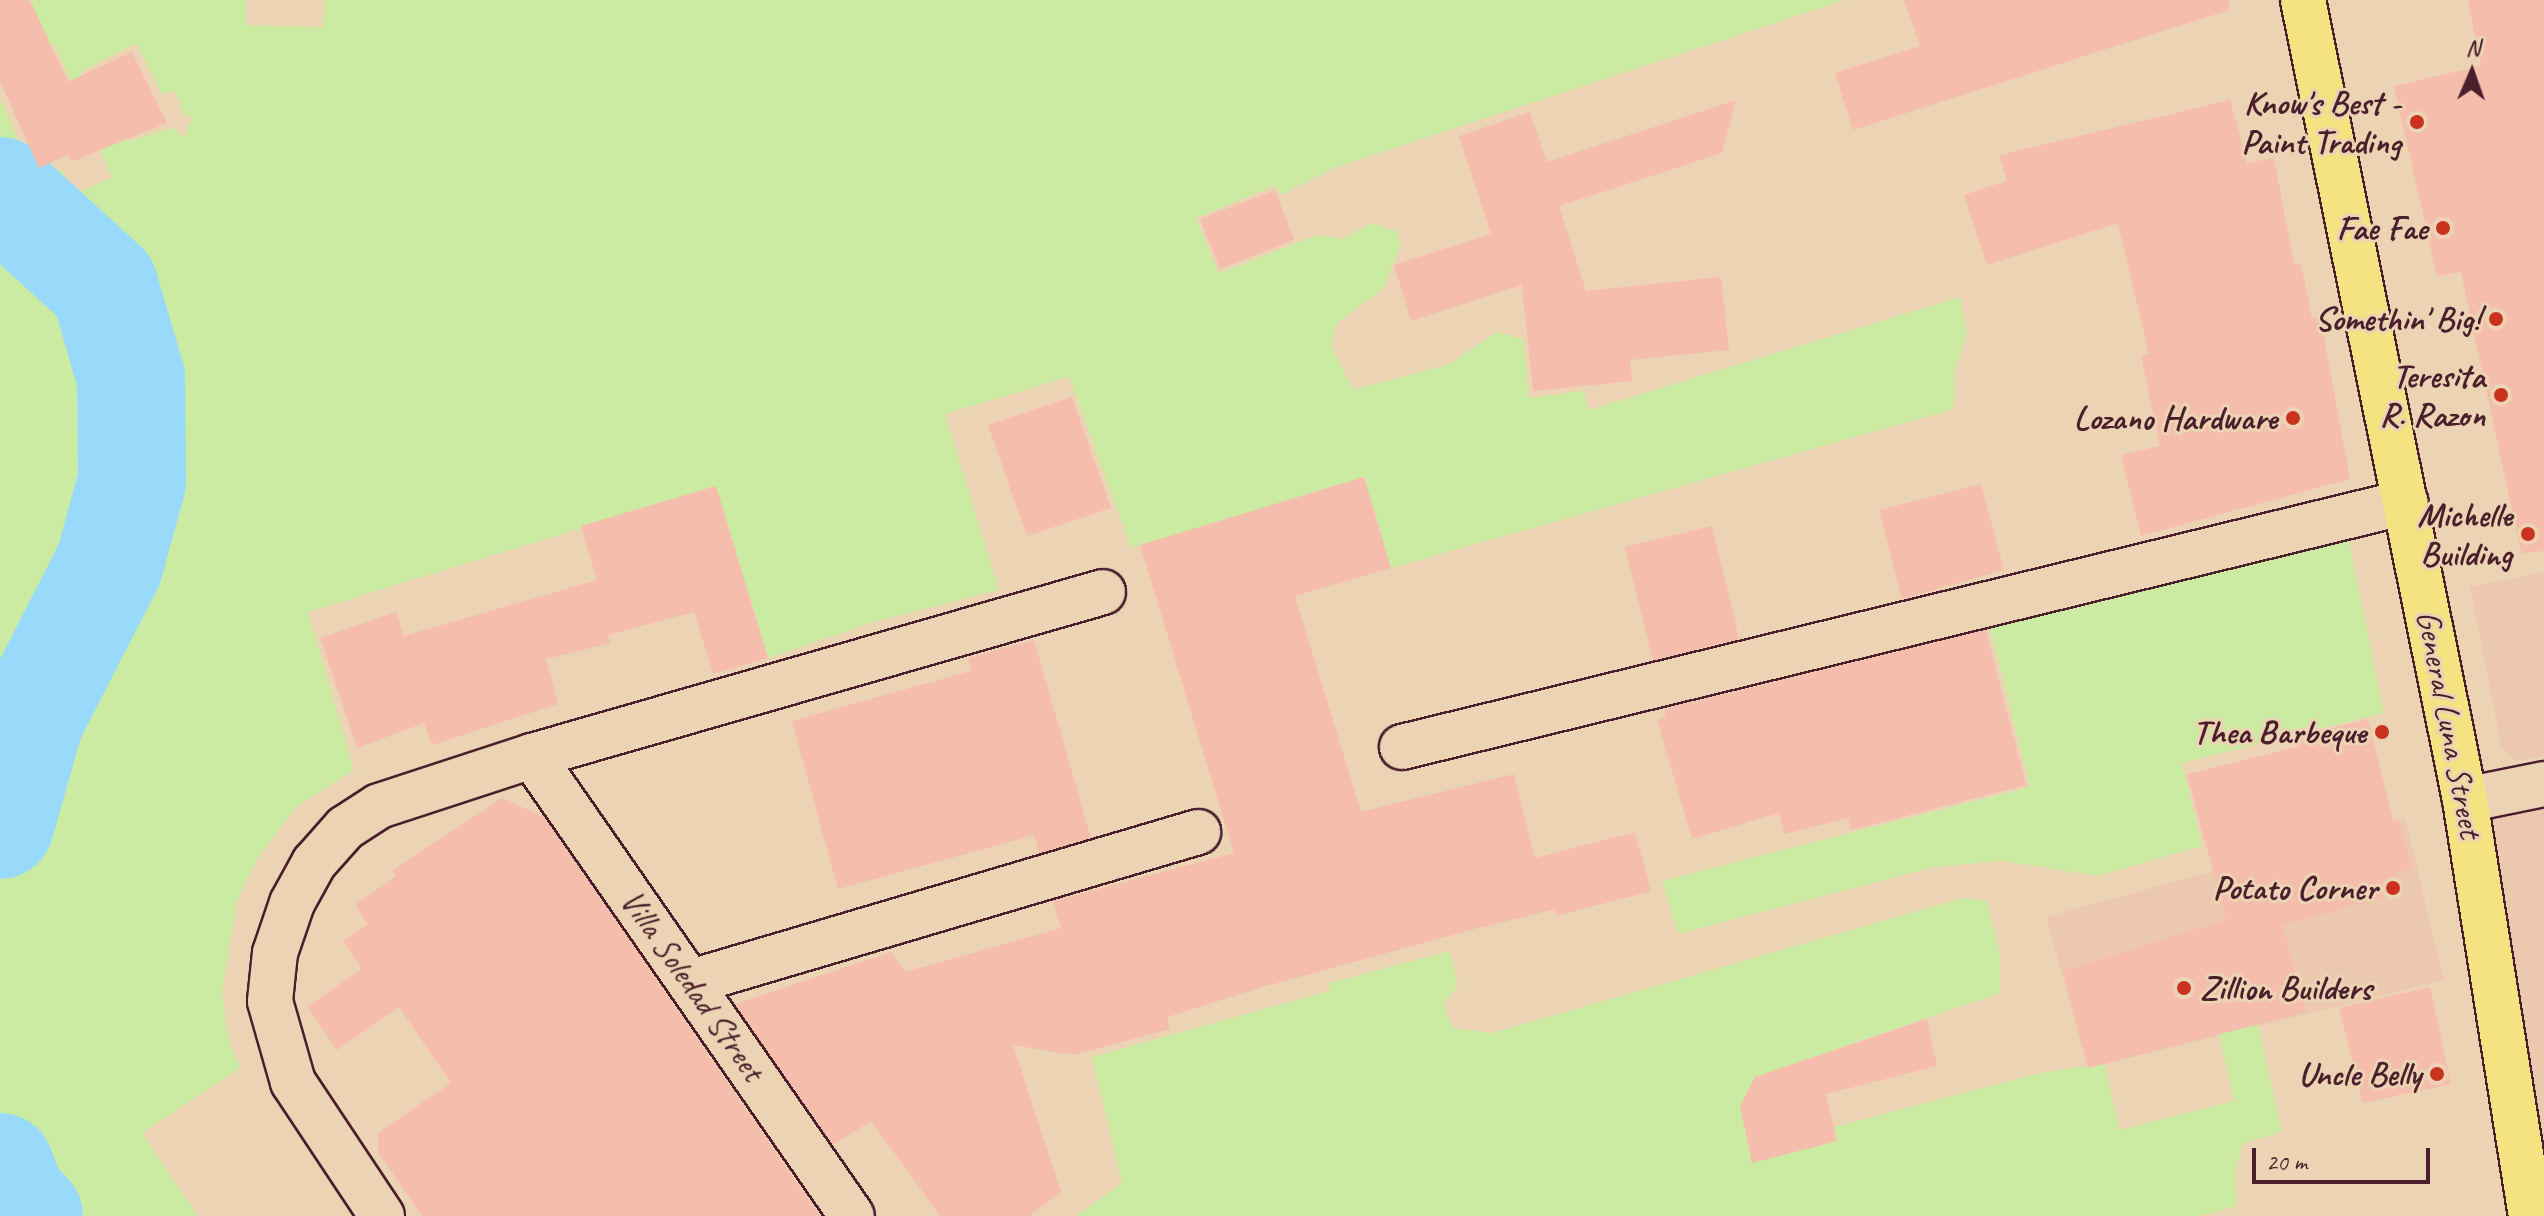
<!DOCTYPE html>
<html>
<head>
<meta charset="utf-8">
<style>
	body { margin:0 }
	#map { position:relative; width:2544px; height:1216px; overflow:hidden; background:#ecd3b4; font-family:Caveat,sans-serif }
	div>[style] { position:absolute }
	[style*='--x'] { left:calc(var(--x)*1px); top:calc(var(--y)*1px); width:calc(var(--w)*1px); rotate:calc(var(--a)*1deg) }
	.built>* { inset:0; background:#ecc9ae }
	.green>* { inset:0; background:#cbeba3 }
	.river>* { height:108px; margin:-54px; padding:0 54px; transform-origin:54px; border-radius:54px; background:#99dafb }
	.building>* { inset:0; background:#f5bdab }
	.roads { filter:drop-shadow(2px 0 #4a1f2b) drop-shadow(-2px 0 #4a1f2b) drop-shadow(0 2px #4a1f2b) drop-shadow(0 -2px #4a1f2b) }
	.minor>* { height:44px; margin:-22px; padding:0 22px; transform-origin:22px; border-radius:22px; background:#ecd3b4 }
	.secondary>* { height:44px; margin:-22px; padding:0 22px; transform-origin:22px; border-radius:22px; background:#ecd3b4 }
	.primary>* { height:44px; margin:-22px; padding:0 22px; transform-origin:22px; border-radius:22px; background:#f5e382 }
	.dots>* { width:22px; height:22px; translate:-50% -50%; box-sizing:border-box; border:4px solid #ecd3b4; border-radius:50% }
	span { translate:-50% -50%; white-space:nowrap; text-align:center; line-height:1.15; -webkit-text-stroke:6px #ecd3b4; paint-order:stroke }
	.poi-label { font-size:34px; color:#4a1f2b; font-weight:700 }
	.right { translate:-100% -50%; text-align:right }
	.left { translate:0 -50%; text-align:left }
	.street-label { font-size:34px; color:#4a1f2b }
	.north { position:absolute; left:2432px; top:32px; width:80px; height:80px; -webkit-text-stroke:6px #ecd3b4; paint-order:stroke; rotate:2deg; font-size:22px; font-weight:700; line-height:32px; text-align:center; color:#4a1f2b }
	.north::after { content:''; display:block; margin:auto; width:28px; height:36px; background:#4a1f2b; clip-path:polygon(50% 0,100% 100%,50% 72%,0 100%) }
	.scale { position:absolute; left:2252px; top:1148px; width:178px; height:36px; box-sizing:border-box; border:4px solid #4a1f2b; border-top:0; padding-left:10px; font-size:24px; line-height:28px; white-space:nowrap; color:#4a1f2b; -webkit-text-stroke:6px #ecd3b4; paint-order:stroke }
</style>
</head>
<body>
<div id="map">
	<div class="built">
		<div style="clip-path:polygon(2544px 572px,2544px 756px,2515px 761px,2501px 745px,2470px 587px)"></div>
		<div style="clip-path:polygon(2544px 787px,2544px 1216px,2467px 802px)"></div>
		<div style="clip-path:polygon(2405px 818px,2444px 980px,2088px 1068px,2046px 917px)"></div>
	</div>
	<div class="green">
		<div style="clip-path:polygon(evenodd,27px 0,246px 0,246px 25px,323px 27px,325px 0,1845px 0,1337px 167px,1281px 195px,1276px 185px,1196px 218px,1219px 273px,1317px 235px,1343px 239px,1371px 223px,1397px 231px,1401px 244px,1383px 289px,1337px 323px,1331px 345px,1353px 390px,1449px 364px,1497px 332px,1523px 339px,1529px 398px,1584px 391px,1589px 410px,1960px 297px,1967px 333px,1955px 371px,1954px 409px,1391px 568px,1364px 477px,1131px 548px,1069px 377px,945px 414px,999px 590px,881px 620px,768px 658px,716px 487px,308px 612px,354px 770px,297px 806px,256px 860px,237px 902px,222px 993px,228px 1036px,240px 1068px,142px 1133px,198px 1216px,0 1216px,0 98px,34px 177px,61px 169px,77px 193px,112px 177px,55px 45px,0 68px,0 11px,27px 0,136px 43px,162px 94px,175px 91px,185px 117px,194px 114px,183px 138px,173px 127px,130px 141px,121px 118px,107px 125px,81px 72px,136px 43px)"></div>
		<div style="clip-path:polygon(2349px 540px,2384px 713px,2182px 763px,2202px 846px,2097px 876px,2004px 861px,1934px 867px,1678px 934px,1662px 881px,2030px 787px,1990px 627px)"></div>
		<div style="clip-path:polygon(1963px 898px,1987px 901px,2000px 955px,2000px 993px,1755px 1077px,1740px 1106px,1752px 1163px,1837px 1141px,1834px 1127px,2044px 1072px,2104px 1064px,2120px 1130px,2234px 1101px,2219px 1034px,2258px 1025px,2282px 1131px,2242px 1144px,2235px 1177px,2237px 1206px,2200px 1216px,1076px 1216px,1122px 1183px,1092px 1057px,1329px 991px,1329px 983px,1450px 951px,1458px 986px,1444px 1003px,1453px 1028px,1492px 1033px)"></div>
	</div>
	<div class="river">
		<div style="--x:0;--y:191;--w:141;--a:42.4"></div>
		<div style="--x:104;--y:286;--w:95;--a:73.5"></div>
		<div style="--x:131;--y:377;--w:104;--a:89.4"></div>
		<div style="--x:132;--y:481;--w:87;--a:105.3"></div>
		<div style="--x:109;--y:565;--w:173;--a:117.2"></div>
		<div style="--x:30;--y:719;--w:110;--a:105.8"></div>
		<div style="--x:0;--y:1167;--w:33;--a:69"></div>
		<div style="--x:12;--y:1198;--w:25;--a:47"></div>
	</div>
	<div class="building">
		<div style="clip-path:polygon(0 0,30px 0,68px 82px,132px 52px,167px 123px,71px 162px,68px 155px,39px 168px,0 81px)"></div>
		<div style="clip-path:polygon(1904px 0,2228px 0,2229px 10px,1853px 130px,1835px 73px,1920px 46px)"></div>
		<div style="clip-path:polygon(2468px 0,2544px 0,2544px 551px,2521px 553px,2461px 272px,2437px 276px,2394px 86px,2481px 66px)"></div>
		<div style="clip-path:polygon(1736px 100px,1722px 153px,1559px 206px,1586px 291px,1721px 277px,1729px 350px,1630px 360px,1632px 381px,1533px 391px,1522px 285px,1411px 321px,1394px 265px,1491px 234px,1459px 136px,1530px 112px,1547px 162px)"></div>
		<div style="clip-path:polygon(2230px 100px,2247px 163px,2274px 158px,2294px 264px,2301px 263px,2312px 318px,2320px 316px,2350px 479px,2141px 536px,2121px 455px,2160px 446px,2141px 356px,2149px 354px,2118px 223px,1987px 265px,1964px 195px,2007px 181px,1999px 155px)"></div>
		<div style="clip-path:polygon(1275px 190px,1294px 240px,1220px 269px,1200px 219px)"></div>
		<div style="clip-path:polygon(1072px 397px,1111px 508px,1027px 536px,988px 425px)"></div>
		<div style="clip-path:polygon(1364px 477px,1391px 568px,1295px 596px,1361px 812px,1514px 774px,1535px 858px,1635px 832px,1651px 891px,1556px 916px,1555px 909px,1470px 930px,1266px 986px,1167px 1017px,1170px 1029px,1074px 1055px,1013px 1045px,1061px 1192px,1029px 1216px,940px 1216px,871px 1121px,833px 1145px,735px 1004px,891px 952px,905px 972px,1061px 928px,1053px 901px,1234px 853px,1140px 545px)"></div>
		<div style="clip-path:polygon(1981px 484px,2004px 570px,1902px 599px,1879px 510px)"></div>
		<div style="clip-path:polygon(716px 486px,768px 658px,713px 674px,694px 612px,608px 635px,610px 643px,546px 659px,558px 704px,432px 745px,424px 723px,357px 748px,320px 638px,396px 612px,404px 636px,597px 580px,581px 526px)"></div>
		<div style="clip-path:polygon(1712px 526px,1739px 639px,1653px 660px,1625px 547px)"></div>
		<div style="clip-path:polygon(1986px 630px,2026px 785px,1851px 830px,1848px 818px,1784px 834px,1779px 813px,1692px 839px,1657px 720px,1666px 717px,1664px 709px)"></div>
		<div style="clip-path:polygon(1034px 640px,1091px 838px,1039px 853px,1034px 835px,838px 889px,792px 721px,971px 671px,968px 658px)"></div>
		<div style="clip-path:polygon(2368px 719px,2393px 821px,2399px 820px,2412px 869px,2398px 872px,2403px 892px,2283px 925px,2306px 1012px,2088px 1068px,2063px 971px,2226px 920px,2187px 774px,2297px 747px,2295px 738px)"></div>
		<div style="clip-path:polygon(502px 798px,544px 817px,820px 1216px,422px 1216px,378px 1152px,378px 1133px,451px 1083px,399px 1007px,337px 1050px,307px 1007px,362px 969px,343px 941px,368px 924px,355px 905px,396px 876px,393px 870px)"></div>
		<div style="clip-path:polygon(2430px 987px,2451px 1084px,2363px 1103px,2339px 1008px)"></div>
		<div style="clip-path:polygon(1927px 1019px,1937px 1066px,1826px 1094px,1837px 1141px,1752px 1163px,1740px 1106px,1755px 1077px)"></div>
	</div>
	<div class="roads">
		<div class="minor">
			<div style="--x:1402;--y:747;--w:1033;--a:-13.71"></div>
			<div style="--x:532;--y:756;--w:560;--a:55.18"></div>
			<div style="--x:691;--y:982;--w:529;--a:-16.48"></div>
			<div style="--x:382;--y:1216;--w:161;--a:-123.6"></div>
			<div style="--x:293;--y:1082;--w:84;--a:-105.9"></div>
			<div style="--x:270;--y:1001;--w:48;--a:-84.1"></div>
			<div style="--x:275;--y:953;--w:53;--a:-71.2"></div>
			<div style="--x:292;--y:903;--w:46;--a:-61.2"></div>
			<div style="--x:314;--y:863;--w:47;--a:-48.5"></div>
			<div style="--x:345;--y:828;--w:40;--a:-32.9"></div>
			<div style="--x:379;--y:806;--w:161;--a:-18.1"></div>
			<div style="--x:532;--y:756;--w:594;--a:-16.02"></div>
		</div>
		<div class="secondary">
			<div style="--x:2465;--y:800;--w:81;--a:-11.4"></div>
		</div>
		<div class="primary">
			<div style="--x:2303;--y:0;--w:816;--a:78.55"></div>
			<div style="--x:2465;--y:800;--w:421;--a:81"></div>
		</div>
	</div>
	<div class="dots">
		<div style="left:2417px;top:122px;background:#c8321e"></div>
		<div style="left:2443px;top:228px;background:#c8321e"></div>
		<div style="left:2496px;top:319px;background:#c8321e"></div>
		<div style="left:2501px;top:395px;background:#c8321e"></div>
		<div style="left:2293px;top:418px;background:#c8321e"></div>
		<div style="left:2528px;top:534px;background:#c8321e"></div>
		<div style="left:2382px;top:732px;background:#c8321e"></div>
		<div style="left:2393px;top:888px;background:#c8321e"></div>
		<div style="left:2184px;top:988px;background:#c8321e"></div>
		<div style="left:2437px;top:1074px;background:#c8321e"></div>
	</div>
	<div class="poi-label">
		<span class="right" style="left:2401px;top:122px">Know's Best -<br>Paint Trading</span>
		<span class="right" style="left:2427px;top:228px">Fae Fae</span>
		<span class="right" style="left:2480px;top:319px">Somethin' Big!</span>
		<span class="right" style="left:2485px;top:395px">Teresita<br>R. Razon</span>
		<span class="right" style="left:2277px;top:418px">Lozano Hardware</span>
		<span class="right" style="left:2512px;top:534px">Michelle<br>Building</span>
		<span class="right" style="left:2366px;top:732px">Thea Barbeque</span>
		<span class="right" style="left:2377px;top:888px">Potato Corner</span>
		<span class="left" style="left:2200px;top:988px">Zillion Builders</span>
		<span class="right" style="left:2421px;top:1074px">Uncle Belly</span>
	</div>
	<div class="street-label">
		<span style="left:2450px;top:724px;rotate:79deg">General Luna Street</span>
		<span style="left:693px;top:985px;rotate:55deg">Villa Soledad Street</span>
	</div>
	<div class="north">N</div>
	<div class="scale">20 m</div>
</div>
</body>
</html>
